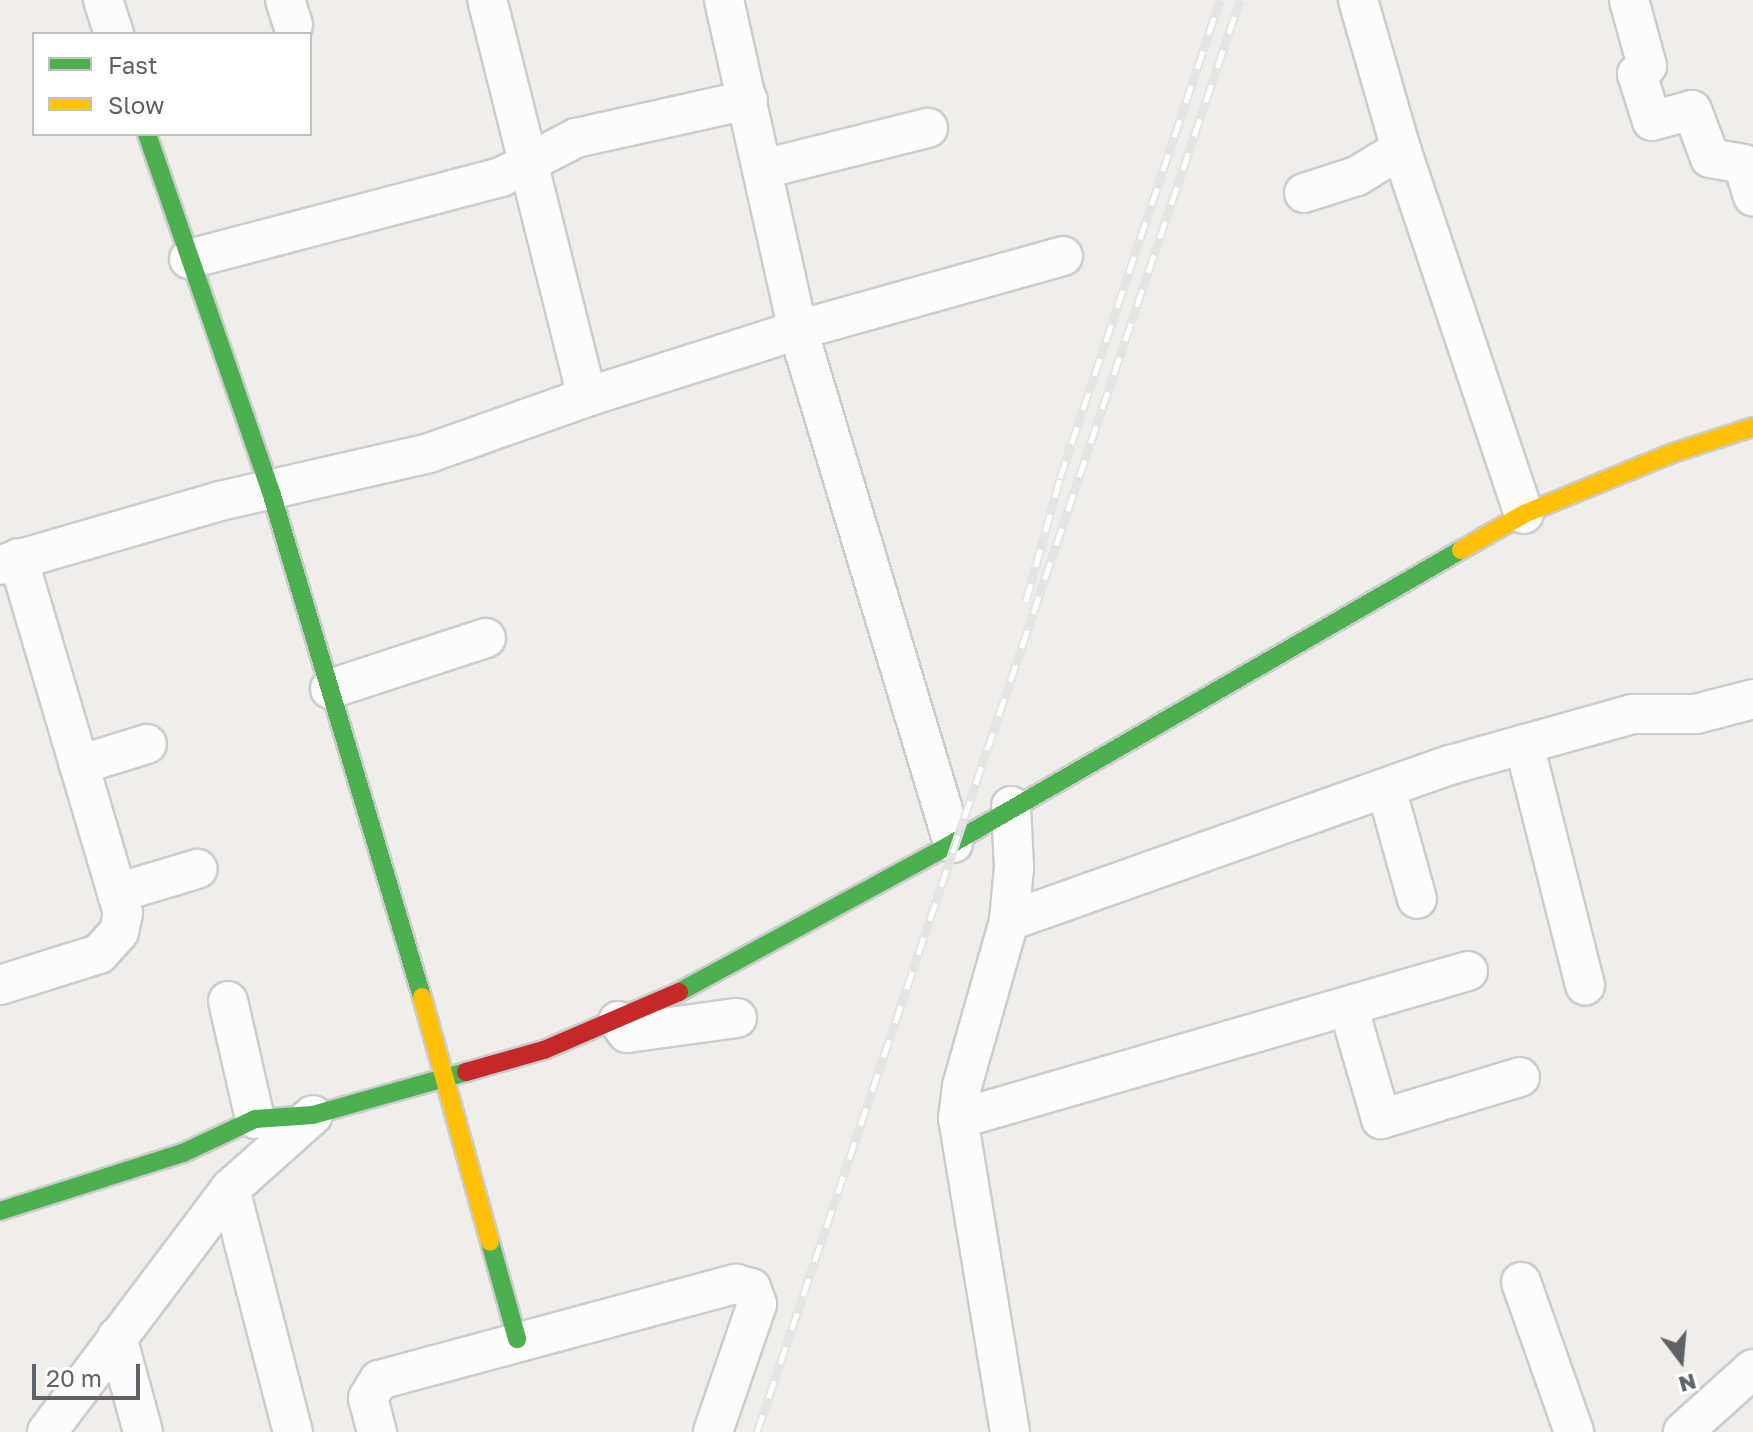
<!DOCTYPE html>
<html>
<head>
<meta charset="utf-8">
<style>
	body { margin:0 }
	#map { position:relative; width:1753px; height:1432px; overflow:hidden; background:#efeeea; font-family:"Golos Text",sans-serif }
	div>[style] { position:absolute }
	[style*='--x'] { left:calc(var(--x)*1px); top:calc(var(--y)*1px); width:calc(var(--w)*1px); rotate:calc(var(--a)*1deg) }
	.roads { filter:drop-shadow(2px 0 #cbcccc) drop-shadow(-2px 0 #cbcccc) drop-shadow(0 2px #cbcccc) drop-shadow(0 -2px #cbcccc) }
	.street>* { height:38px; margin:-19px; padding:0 19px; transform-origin:19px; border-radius:19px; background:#fdfcfc }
	.fast>* { height:18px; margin:-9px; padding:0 9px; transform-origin:9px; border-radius:9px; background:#4caf50 }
	.slow>* { height:18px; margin:-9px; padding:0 9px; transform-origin:9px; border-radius:9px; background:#ffc107 }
	.jam>* { height:18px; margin:-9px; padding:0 9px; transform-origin:9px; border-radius:9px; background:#c62828 }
	.rail>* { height:9px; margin-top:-4.5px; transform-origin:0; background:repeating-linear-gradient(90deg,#fff 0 18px,#e4e4e4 0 36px); box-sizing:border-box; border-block:2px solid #e4e4e4 }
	span { translate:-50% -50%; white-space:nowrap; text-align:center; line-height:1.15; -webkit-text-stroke:6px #fff; paint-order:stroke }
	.legend { position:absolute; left:32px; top:32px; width:280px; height:104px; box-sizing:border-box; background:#fff; border:2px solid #bfc1c3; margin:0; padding:10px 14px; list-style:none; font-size:24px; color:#5f6368 }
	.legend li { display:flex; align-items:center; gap:16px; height:40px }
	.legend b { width:40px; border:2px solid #bfc1c3 }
	.north { position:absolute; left:1641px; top:1320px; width:80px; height:80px; -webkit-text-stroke:6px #fff; paint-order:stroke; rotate:164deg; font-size:22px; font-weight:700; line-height:32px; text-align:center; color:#5f6368 }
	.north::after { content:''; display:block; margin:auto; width:28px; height:36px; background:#5f6368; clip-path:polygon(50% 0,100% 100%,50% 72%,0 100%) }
	.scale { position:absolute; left:32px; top:1364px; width:108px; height:36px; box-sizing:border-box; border:4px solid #5f6368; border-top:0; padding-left:10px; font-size:24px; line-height:28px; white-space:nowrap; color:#5f6368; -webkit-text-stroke:6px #fff; paint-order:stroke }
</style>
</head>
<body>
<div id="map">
	<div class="roads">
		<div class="street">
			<div style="--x:103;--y:0;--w:36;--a:72"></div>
			<div style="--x:285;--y:0;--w:26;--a:72"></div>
			<div style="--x:724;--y:0;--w:338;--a:77.4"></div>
			<div style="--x:798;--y:330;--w:536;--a:73.19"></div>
			<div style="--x:1358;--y:0;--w:155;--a:73.9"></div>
			<div style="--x:1401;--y:149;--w:385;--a:71.4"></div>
			<div style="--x:1629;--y:0;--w:68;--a:74.7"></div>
			<div style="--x:1647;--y:66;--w:13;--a:141"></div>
			<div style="--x:1637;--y:74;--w:49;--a:72.3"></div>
			<div style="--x:1652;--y:121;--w:41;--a:-15.4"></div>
			<div style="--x:1692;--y:110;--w:51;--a:69.4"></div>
			<div style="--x:1710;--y:158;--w:34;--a:10"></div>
			<div style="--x:1743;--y:164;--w:34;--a:73"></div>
			<div style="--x:763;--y:169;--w:170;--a:-14"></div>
			<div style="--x:1304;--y:193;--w:56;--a:-17.8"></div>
			<div style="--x:1357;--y:176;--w:52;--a:-31.5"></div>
			<div style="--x:189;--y:259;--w:323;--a:-14.7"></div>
			<div style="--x:501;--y:177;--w:85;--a:-27.5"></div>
			<div style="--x:576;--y:138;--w:176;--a:-12.5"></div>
			<div style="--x:587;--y:397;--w:221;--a:-17.6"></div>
			<div style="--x:798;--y:330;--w:275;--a:-15.6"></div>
			<div style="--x:0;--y:565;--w:229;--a:-16.2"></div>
			<div style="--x:220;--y:501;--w:214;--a:-12.9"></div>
			<div style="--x:429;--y:453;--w:168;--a:-19.5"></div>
			<div style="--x:587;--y:397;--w:409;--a:-104.1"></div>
			<div style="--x:330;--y:689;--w:164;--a:-18.1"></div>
			<div style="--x:1524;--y:744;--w:249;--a:75.8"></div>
			<div style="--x:79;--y:765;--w:71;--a:-17.2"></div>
			<div style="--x:1386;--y:788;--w:115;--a:74.4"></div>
			<div style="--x:117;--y:893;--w:84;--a:-16.7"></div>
			<div style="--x:1009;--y:921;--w:468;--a:-19.5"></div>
			<div style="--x:1450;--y:765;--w:190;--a:-15.6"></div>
			<div style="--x:1633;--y:714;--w:63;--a:0"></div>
			<div style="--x:1696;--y:714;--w:59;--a:-14.7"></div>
			<div style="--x:0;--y:985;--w:104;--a:-17.4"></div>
			<div style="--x:99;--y:954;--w:30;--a:-48"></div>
			<div style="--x:119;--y:932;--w:19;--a:-78"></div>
			<div style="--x:123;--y:913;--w:370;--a:-106.5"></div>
			<div style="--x:228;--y:1001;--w:121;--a:77.1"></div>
			<div style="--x:1348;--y:1006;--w:118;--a:73.7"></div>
			<div style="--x:1381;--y:1119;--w:145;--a:-16.8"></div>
			<div style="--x:618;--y:1021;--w:15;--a:53"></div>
			<div style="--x:627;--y:1033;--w:111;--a:-7.8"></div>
			<div style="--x:958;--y:1119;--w:531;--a:-16.18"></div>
			<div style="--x:230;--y:1189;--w:251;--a:75.5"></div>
			<div style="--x:1521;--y:1282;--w:159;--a:70.5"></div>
			<div style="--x:117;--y:1337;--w:98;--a:74.7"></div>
			<div style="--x:47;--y:1432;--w:304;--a:-53"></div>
			<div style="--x:230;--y:1189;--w:111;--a:-41.7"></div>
			<div style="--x:377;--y:1432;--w:35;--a:-105"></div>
			<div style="--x:368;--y:1398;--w:21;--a:-59"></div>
			<div style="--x:379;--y:1380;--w:370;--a:-15.1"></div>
			<div style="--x:736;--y:1284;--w:16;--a:15"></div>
			<div style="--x:751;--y:1288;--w:17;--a:69"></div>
			<div style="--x:757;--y:1304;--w:135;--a:109"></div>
			<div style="--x:1010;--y:1432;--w:317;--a:-99.4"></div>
			<div style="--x:958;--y:1119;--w:33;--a:-83"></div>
			<div style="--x:962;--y:1086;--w:172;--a:-74.1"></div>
			<div style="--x:1009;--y:921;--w:54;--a:-84.7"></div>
			<div style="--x:1014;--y:867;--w:61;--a:-92.8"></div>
			<div style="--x:1683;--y:1432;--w:94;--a:-42"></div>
		</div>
		<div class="fast">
			<div style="--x:147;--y:134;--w:379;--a:70.9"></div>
			<div style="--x:271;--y:492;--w:527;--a:73.35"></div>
			<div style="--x:679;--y:992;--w:312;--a:-28.5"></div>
			<div style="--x:953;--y:843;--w:586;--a:-29.98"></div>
			<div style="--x:0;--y:1211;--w:192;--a:-17.6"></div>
			<div style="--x:183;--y:1153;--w:80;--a:-25.3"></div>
			<div style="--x:255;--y:1119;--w:58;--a:-3.9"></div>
			<div style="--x:313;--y:1115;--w:159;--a:-15.7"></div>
			<div style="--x:490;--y:1242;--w:101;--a:74.4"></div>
		</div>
		<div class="slow">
			<div style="--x:1461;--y:550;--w:73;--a:-29.7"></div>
			<div style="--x:1524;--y:514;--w:161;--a:-22.3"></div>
			<div style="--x:1673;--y:453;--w:84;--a:-18"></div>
			<div style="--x:422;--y:997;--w:254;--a:74.5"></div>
		</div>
		<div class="jam">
			<div style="--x:466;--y:1072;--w:81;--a:-15.8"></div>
			<div style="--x:544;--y:1050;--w:147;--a:-23.2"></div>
		</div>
	</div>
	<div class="rail">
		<div style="--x:1026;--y:601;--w:128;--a:-74.5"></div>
		<div style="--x:1060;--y:478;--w:504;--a:-71.49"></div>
		<div style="--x:757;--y:1432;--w:1511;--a:-71.36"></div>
	</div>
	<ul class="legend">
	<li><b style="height:10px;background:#4caf50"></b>Fast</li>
	<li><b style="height:10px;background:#ffc107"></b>Slow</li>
	</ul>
	<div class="north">N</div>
	<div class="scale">20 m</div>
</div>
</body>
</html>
